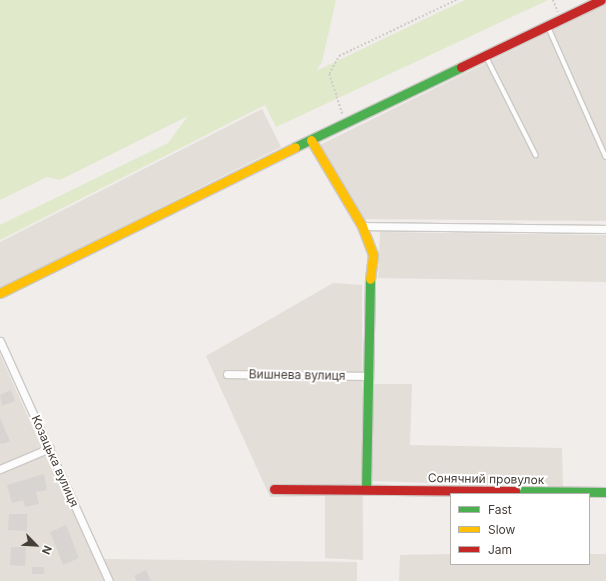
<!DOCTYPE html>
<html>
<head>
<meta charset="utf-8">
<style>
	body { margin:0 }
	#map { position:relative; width:606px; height:581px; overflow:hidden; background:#f0edea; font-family:Inter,sans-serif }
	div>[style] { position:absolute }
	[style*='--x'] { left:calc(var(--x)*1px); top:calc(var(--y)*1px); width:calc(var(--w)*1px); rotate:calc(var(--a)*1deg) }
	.residential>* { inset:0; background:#e3ded8 }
	.green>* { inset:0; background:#e1e9cb }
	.building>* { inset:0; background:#d8d4d1 }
	.path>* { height:1.5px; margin-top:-0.75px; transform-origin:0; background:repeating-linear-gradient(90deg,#d0cdca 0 2px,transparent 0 4px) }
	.roads { filter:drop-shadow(1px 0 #ccc9c6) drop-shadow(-1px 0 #ccc9c6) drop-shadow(0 1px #ccc9c6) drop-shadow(0 -1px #ccc9c6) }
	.lane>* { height:3.5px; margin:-1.75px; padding:0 1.75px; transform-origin:1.75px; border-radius:1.75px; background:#fdfcfc }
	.street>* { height:7px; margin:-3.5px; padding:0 3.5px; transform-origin:3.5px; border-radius:3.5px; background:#fdfcfc }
	.fast>* { height:9px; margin:-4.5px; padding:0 4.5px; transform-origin:4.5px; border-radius:4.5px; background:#4caf50 }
	.slow>* { height:9px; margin:-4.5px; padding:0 4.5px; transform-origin:4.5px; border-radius:4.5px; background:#ffc107 }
	.jam>* { height:9px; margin:-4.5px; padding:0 4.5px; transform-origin:4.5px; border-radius:4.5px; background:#c62828 }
	span { translate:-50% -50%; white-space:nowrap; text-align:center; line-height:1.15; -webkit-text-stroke:4px #fff; paint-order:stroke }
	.street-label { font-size:12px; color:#453d37 }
	.legend { position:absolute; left:450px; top:493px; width:140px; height:72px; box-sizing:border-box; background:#fff; border:1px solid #b5b1af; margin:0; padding:5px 7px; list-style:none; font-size:12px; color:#453d37 }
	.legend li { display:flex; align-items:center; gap:8px; height:20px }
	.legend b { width:20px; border:1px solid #b5b1af }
	.north { position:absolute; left:16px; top:525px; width:40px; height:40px; -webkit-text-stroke:3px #fff; paint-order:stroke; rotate:114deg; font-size:11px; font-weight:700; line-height:16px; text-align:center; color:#453d37 }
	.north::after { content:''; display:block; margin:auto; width:14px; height:18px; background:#453d37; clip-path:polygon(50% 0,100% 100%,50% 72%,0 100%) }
</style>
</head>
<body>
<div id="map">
	<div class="residential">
		<div style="clip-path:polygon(606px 4px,606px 221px,364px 219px,320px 145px)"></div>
		<div style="clip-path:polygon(262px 109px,281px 147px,0 288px,0 242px)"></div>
		<div style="clip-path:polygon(380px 232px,606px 235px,606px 282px,378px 278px)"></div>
		<div style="clip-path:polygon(333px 283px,362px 285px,363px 560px,325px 558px,325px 496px,270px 497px,206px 356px)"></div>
		<div style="clip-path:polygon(0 354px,44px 453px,106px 581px,0 581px)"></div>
		<div style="clip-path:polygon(373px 384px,412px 384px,410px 445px,562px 448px,563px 487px,373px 481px)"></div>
		<div style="clip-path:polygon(451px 554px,451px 564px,589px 564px,589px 554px,606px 554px,606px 581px,399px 581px,400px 555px)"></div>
		<div style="clip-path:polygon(103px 559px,357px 562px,357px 581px,112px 581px)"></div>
	</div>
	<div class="green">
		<div style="clip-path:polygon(0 0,336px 0,322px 62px,316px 71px,465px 0,548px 0,276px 127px,265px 105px,0 240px,0 225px,168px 143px,188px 116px,60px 180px,47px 177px,0 200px)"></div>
	</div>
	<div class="building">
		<div style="clip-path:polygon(11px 390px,15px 401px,2px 406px,0 395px)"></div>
		<div style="clip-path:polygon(0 418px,10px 441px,3px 444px,0 443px)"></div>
		<div style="clip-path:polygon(44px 474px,47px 490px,36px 492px,39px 504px,25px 507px,23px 500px,12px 503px,7px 485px)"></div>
		<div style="clip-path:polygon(9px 514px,27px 514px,27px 531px,8px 530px)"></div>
		<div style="clip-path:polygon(66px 525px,79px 558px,63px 565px,50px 532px)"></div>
		<div style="clip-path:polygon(11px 547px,26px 547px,25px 566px,10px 565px)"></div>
		<div style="clip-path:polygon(32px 567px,44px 567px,44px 574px,32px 574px)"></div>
		<div style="clip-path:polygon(146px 570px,151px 581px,137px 581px,134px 576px)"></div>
	</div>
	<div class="path">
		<div style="--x:553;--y:0;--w:13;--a:67"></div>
		<div style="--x:342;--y:114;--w:42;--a:-108"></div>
		<div style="--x:329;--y:74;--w:21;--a:-61"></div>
		<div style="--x:339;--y:56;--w:130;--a:-25.6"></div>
	</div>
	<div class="roads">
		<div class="lane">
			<div style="--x:548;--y:26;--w:143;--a:66.1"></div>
			<div style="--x:486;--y:56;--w:111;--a:63.2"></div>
		</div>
		<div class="street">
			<div style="--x:362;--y:226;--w:244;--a:0.7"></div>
			<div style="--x:0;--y:341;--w:264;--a:65.6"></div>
			<div style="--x:227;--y:374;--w:140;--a:0.8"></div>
			<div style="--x:0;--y:469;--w:54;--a:-22.8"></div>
		</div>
		<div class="fast">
			<div style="--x:295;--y:147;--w:184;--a:-25.7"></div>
			<div style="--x:366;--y:489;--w:210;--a:-88.9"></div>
			<div style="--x:515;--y:491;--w:91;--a:0.6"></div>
		</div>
		<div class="slow">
			<div style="--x:311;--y:140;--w:100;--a:59.3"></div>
			<div style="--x:362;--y:226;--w:31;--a:69"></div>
			<div style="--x:373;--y:255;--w:24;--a:97"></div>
			<div style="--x:0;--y:293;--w:329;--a:-26.3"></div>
		</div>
		<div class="jam">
			<div style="--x:461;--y:67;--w:155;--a:-25.6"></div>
			<div style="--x:274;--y:489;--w:241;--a:0.5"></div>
		</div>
	</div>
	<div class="street-label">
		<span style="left:297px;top:375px;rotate:1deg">Вишнева вулиця</span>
		<span style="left:55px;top:461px;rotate:66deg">Козацька вулиця</span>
		<span style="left:486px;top:479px;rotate:1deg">Сонячний провулок</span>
	</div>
	<ul class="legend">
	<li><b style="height:5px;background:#4caf50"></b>Fast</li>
	<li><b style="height:5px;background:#ffc107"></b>Slow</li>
	<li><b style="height:5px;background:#c62828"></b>Jam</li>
	</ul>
	<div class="north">N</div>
</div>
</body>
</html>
